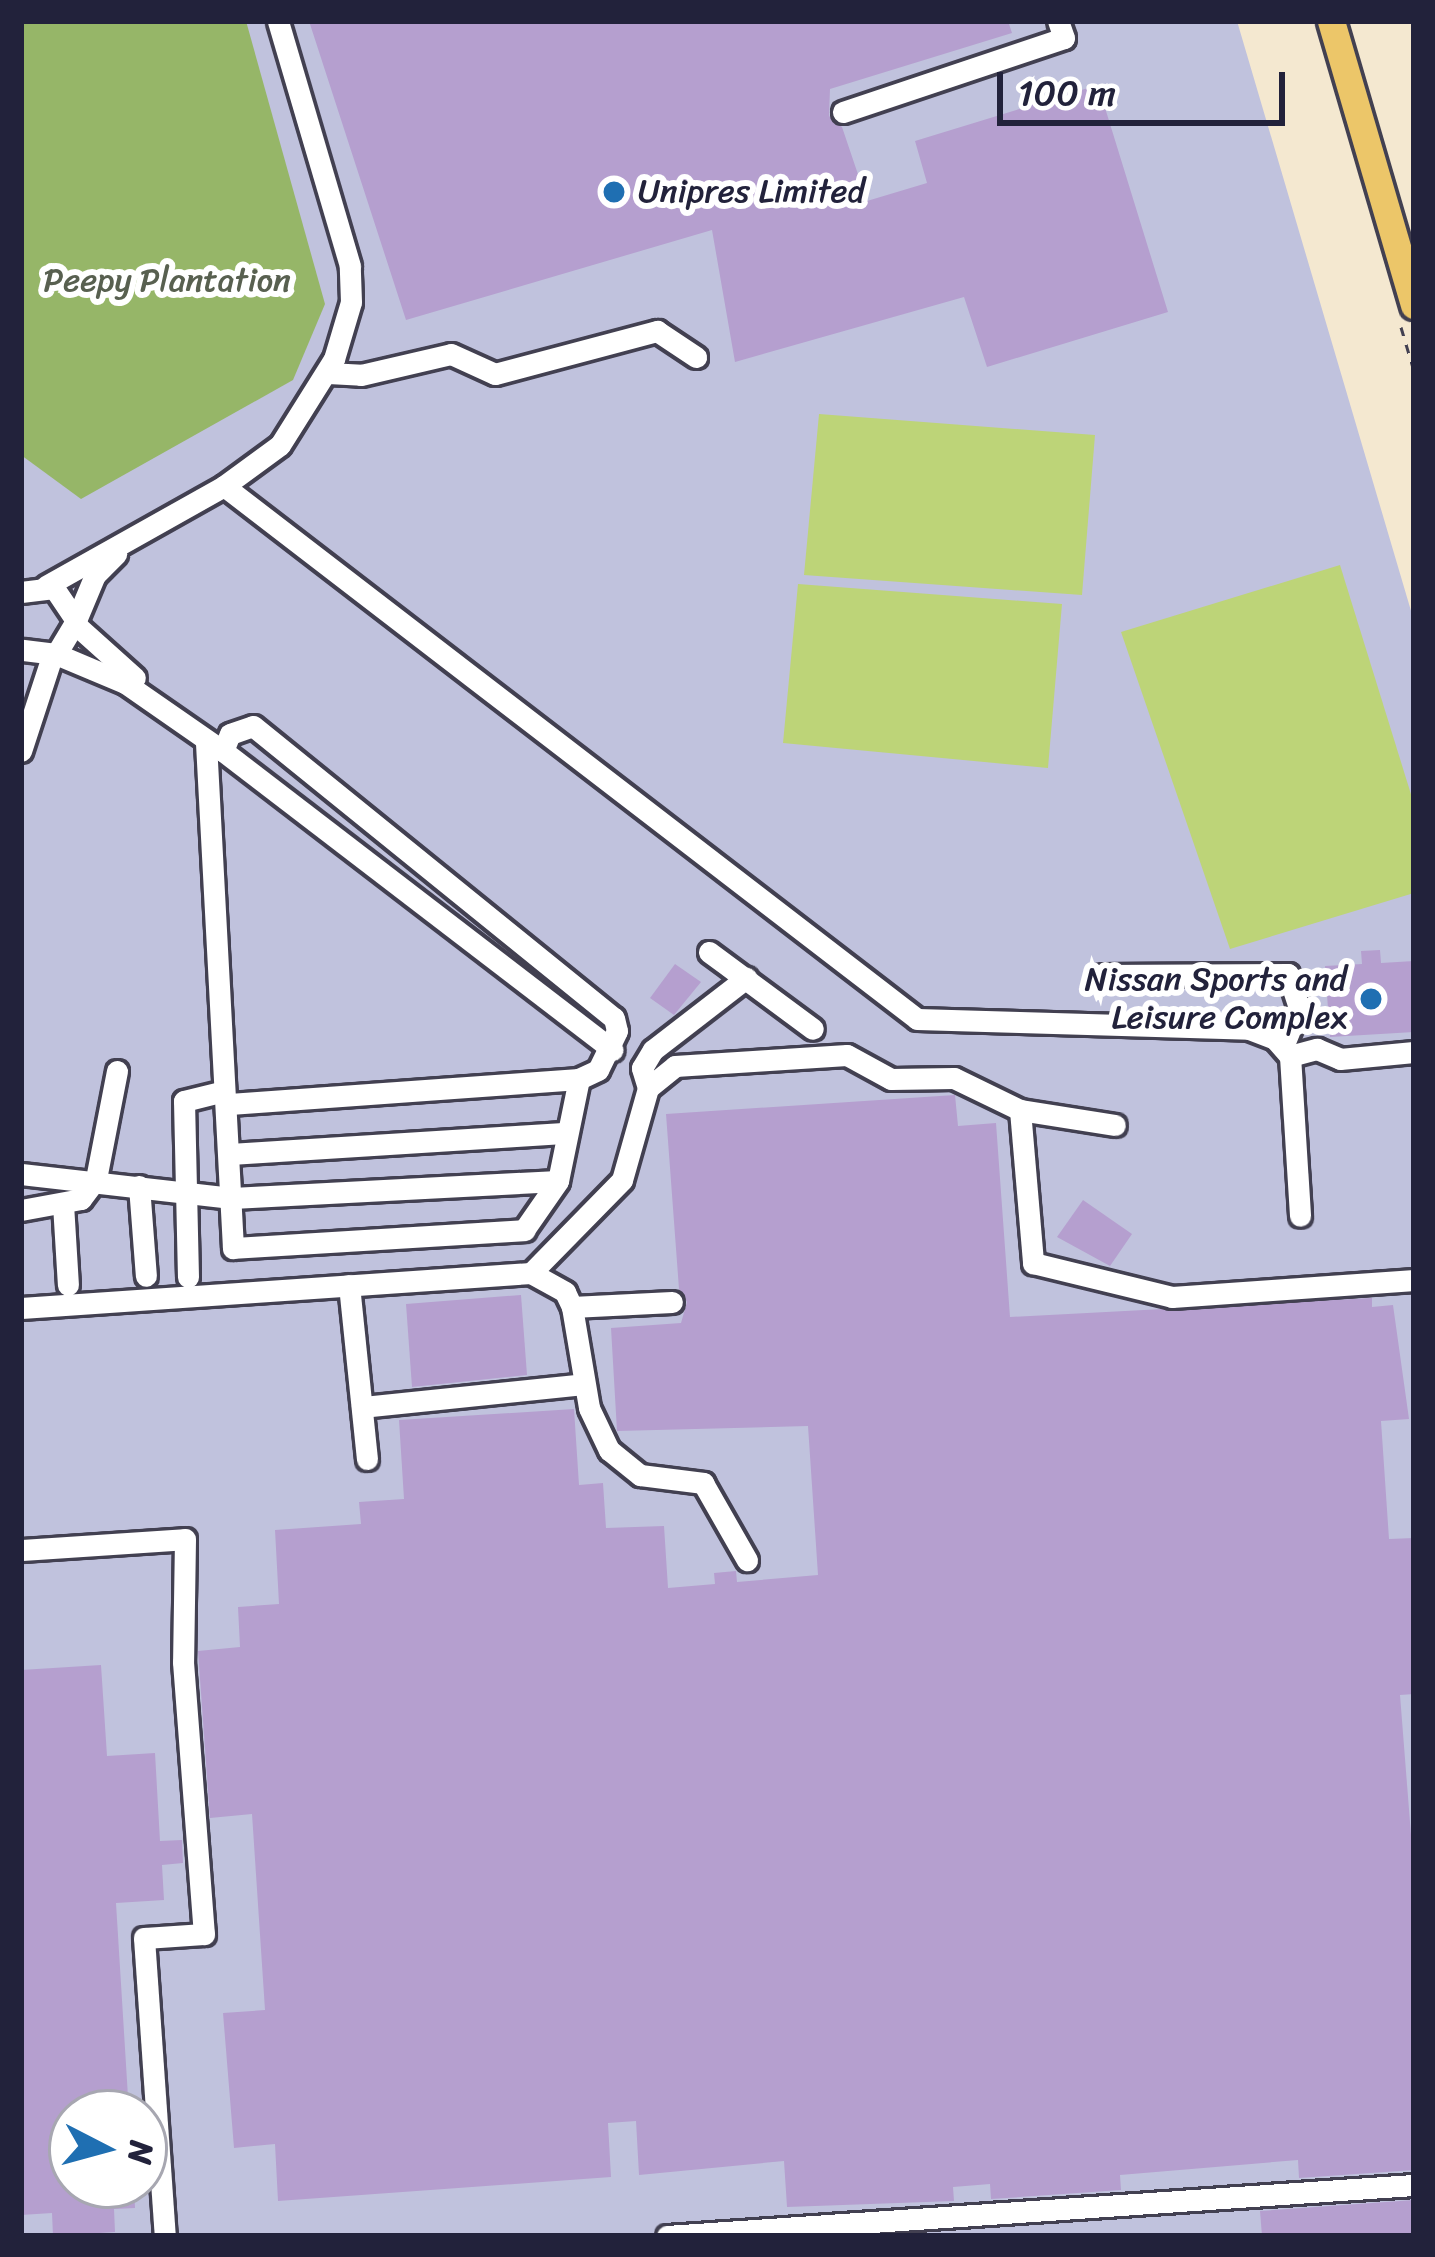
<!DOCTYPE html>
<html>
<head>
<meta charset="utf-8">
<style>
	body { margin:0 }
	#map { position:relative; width:1435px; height:2257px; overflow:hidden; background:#f4e8d0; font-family:Sriracha,sans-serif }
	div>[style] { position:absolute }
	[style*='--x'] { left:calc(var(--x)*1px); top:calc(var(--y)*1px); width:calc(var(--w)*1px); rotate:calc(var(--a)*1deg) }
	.industrial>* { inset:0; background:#c0c2dd }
	.green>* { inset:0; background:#bdd478 }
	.forest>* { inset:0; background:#96b668 }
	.building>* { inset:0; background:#b59fcf }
	.path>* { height:3px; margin-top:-1.5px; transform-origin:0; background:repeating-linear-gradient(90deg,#424051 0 9px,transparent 0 18px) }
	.roads { filter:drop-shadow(3px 0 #424051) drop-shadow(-3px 0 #424051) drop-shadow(0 3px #424051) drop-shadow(0 -3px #424051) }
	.minor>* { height:21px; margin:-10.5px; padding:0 10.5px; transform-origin:10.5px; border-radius:10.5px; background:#fff }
	.major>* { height:27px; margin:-13.5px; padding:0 13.5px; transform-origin:13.5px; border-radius:13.5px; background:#ecc669 }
	.dots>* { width:33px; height:33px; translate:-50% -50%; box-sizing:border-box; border:6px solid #fff; border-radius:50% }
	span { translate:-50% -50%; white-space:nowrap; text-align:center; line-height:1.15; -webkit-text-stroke:12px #fff; paint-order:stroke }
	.poi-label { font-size:33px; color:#22223b }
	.left { translate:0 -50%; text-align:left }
	.right { translate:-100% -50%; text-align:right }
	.park-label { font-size:33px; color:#586050 }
	.frame { position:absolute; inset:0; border:24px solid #22223b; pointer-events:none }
	.north { position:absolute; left:48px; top:2089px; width:120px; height:120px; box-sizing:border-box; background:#fff; border:3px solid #a7a7b1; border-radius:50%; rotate:96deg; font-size:33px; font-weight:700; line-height:48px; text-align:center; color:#22223b }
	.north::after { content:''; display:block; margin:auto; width:42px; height:54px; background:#1f6fb2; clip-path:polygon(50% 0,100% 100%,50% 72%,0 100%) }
	.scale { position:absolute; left:997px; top:72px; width:288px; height:54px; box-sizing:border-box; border:6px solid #22223b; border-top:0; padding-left:15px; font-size:36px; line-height:42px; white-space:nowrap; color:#22223b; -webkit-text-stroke:9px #fff; paint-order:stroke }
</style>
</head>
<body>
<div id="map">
	<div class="industrial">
		<div style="clip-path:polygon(evenodd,21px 21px,1237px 21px,1414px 621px,1414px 2236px,21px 2236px,21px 21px,72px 2113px,144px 2113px,144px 2185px,72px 2185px,72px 2113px)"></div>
	</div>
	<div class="green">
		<div style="clip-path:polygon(819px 414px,1095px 435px,1082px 595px,804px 575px)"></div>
		<div style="clip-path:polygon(1340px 565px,1414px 804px,1414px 893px,1230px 949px,1121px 632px)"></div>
		<div style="clip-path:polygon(798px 584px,1062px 604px,1048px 768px,783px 743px)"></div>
	</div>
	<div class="forest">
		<div style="clip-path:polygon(21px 21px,246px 21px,325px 304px,293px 380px,81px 499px,21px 455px)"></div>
	</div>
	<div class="building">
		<div style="clip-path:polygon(309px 21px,1008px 21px,1012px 33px,830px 89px,829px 116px,842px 127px,867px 201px,927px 183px,915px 141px,1098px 85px,1168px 312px,987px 367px,964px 297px,735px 362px,712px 230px,406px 320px)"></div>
		<div style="clip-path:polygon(1380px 950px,1381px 963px,1414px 961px,1414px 1032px,1330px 1037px,1325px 966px,1362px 964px,1361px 951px)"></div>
		<div style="clip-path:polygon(675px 964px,701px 982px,674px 1015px,650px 998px)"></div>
		<div style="clip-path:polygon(955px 1095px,958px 1126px,996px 1123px,1010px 1317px,1372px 1298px,1372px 1307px,1393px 1305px,1409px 1419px,1381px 1421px,1389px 1539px,1414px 1538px,1414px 1694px,1400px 1695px,1414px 1873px,1414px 2170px,1299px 2178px,1298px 2160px,1120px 2175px,1121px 2190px,991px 2199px,990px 2184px,953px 2187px,954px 2201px,787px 2207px,784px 2161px,639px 2175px,636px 2121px,608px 2123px,611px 2177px,278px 2201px,275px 2144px,234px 2148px,223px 2013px,265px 2010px,252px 1814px,210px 1818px,198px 1651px,240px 1647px,238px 1607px,279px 1604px,275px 1530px,361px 1524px,359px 1502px,404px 1499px,399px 1420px,574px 1409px,579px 1485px,603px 1483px,606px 1528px,664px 1526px,668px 1588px,715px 1584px,714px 1573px,736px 1571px,737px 1582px,818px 1575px,808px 1426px,617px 1431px,611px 1328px,681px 1323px,687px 1302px,679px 1289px,666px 1114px)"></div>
		<div style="clip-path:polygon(1083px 1200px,1132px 1234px,1110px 1266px,1057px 1237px)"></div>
		<div style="clip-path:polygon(521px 1295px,527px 1375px,412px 1387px,406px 1304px)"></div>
		<div style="clip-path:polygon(101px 1665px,107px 1756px,155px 1753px,160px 1841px,182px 1840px,183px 1863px,162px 1865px,164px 1900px,116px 1903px,129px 2113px,72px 2113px,72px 2185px,134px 2185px,135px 2208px,114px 2209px,115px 2232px,53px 2236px,52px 2213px,21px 2215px,21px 1670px)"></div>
		<div style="clip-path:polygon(1414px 2200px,1414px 2236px,1262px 2236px,1260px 2211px)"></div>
	</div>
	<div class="path">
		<div style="--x:1401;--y:327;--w:46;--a:73.5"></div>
	</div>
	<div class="roads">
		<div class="minor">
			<div style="--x:843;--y:112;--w:233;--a:-18.5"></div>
			<div style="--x:1064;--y:38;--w:18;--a:-109"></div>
			<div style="--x:328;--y:373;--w:33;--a:3"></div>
			<div style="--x:361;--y:375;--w:92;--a:-13.1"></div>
			<div style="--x:451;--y:354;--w:48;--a:24.4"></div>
			<div style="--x:495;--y:374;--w:168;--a:-14.9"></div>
			<div style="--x:657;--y:331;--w:47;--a:33.7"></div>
			<div style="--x:224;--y:486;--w:874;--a:37.56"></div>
			<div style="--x:917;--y:1019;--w:332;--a:1.7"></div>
			<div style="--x:1249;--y:1029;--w:28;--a:21"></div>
			<div style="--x:1275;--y:1039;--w:23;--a:49"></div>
			<div style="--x:1290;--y:1056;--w:160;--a:86.4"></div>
			<div style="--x:46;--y:586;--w:204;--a:-29.3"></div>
			<div style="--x:224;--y:486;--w:69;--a:-36.2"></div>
			<div style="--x:280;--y:445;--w:102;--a:-57.9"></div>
			<div style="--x:334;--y:359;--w:59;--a:-73.4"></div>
			<div style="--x:351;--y:302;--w:36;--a:-92"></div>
			<div style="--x:350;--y:266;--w:255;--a:-106.4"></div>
			<div style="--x:21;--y:592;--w:33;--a:-7"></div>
			<div style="--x:54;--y:588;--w:40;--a:56"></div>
			<div style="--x:76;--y:621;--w:39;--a:121"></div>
			<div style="--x:56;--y:654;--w:35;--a:-173"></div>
			<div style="--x:77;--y:618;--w:47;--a:-67.3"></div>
			<div style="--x:95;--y:575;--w:30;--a:-45"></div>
			<div style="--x:76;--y:625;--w:79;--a:41.9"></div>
			<div style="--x:56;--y:654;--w:75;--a:22.8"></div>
			<div style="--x:125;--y:683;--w:119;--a:34.8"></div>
			<div style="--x:223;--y:751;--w:491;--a:37.5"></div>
			<div style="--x:206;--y:743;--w:506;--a:86.94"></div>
			<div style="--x:233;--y:1248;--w:292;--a:-3.5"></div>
			<div style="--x:524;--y:1230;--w:60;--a:-55.2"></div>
			<div style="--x:558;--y:1181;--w:104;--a:-78.4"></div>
			<div style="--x:21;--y:751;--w:100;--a:-71.9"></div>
			<div style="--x:223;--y:751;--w:18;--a:-68"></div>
			<div style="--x:230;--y:734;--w:24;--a:-19"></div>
			<div style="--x:253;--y:726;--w:464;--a:39"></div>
			<div style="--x:614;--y:1018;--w:13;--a:77"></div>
			<div style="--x:617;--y:1031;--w:43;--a:116"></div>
			<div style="--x:598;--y:1070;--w:21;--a:155"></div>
			<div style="--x:579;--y:1079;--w:354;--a:175.9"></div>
			<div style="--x:709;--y:952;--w:129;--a:36.5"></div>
			<div style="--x:1102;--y:975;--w:186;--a:-0.3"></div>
			<div style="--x:1288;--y:974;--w:35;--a:72"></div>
			<div style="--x:1299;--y:1007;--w:43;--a:111.8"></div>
			<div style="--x:1290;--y:1056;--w:28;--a:-15"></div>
			<div style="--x:1317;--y:1049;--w:25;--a:23"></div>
			<div style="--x:1340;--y:1059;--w:74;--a:-5.4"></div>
			<div style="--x:648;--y:1088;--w:21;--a:-107"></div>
			<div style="--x:642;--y:1068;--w:21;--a:-59"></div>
			<div style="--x:653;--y:1050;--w:118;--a:-37.7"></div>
			<div style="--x:1020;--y:1110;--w:96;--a:9"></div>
			<div style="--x:230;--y:1154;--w:338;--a:-3.6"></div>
			<div style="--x:21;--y:1174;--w:212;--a:6.5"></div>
			<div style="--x:232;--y:1198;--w:326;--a:-3"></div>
			<div style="--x:139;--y:1186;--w:90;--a:85.6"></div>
			<div style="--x:63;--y:1204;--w:81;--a:86.5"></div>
			<div style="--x:21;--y:1210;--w:61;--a:-10.4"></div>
			<div style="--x:81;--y:1199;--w:25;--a:-53"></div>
			<div style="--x:96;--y:1179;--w:110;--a:-79"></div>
			<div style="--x:531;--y:1273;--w:39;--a:29"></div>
			<div style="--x:565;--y:1292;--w:17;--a:65"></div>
			<div style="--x:572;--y:1307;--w:102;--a:80.4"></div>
			<div style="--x:589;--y:1408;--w:47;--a:64.5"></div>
			<div style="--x:609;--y:1450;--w:40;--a:39"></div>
			<div style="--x:640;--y:1475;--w:64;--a:7.2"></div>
			<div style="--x:703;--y:1483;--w:89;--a:60.3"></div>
			<div style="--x:188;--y:1277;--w:176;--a:-91.3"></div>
			<div style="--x:184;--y:1101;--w:41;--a:-14"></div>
			<div style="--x:349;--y:1285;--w:175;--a:84.1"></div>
			<div style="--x:572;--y:1307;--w:100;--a:-2.9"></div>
			<div style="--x:21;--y:1308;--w:511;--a:-3.93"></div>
			<div style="--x:531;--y:1273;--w:130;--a:-45.6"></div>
			<div style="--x:622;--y:1180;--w:96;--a:-74.2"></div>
			<div style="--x:648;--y:1088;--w:35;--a:-39"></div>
			<div style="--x:675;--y:1066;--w:172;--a:-3.7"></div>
			<div style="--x:847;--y:1055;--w:50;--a:28.6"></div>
			<div style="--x:891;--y:1079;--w:63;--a:-0.9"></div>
			<div style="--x:954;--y:1078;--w:73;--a:25.9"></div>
			<div style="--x:1020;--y:1110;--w:154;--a:85.1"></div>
			<div style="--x:1033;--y:1263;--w:143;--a:13.7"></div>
			<div style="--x:1172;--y:1297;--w:243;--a:-4"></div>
			<div style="--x:362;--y:1407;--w:222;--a:-5.9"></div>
			<div style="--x:21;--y:1550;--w:164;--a:-3.8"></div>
			<div style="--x:185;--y:1539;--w:123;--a:90.9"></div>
			<div style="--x:183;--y:1662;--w:273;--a:85.6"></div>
			<div style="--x:204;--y:1934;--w:60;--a:176.2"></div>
			<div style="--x:144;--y:1938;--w:299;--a:86"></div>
			<div style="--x:667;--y:2236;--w:749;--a:-3.91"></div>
		</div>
		<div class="major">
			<div style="--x:1331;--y:21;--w:296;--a:73.7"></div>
		</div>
	</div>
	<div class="dots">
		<div style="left:614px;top:192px;background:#1f6fb2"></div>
		<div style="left:1371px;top:999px;background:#1f6fb2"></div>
	</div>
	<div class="poi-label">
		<span class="left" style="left:638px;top:192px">Unipres Limited</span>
		<span class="right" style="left:1347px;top:999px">Nissan Sports and<br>Leisure Complex</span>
	</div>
	<div class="park-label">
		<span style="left:167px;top:281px">Peepy Plantation</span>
	</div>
	<div class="frame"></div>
	<div class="north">N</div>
	<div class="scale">100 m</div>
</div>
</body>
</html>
